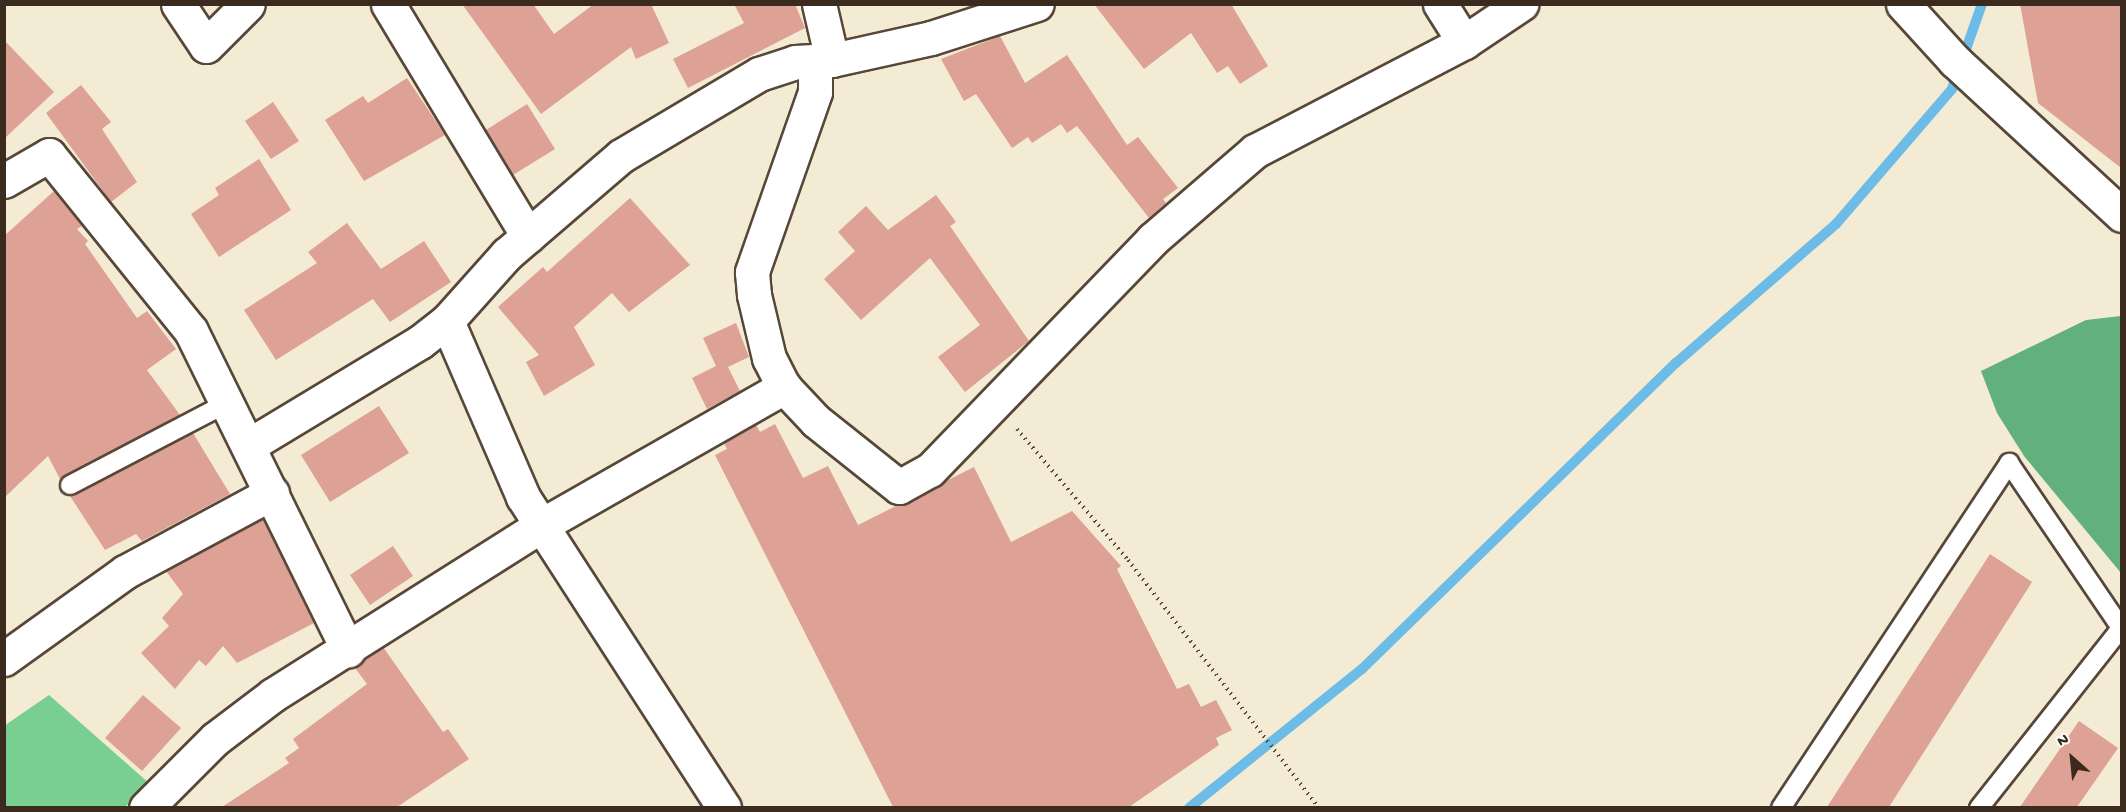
<!DOCTYPE html>
<html>
<head>
<meta charset="utf-8">
<style>
	body { margin:0 }
	#map { position:relative; width:2126px; height:812px; overflow:hidden; background:#f4ebd5; font-family:"Gochi Hand",sans-serif }
	div>[style] { position:absolute }
	[style*='--x'] { left:calc(var(--x)*1px); top:calc(var(--y)*1px); width:calc(var(--w)*1px); rotate:calc(var(--a)*1deg) }
	.green>* { inset:0; background:#79ce92 }
	.forest>* { inset:0; background:#62b17c }
	.stream>* { height:10px; margin:-5px; padding:0 5px; transform-origin:5px; border-radius:5px; background:#6dbce8 }
	.building>* { inset:0; background:#dda195 }
	.path>* { height:4px; margin-top:-2px; transform-origin:0; background:repeating-linear-gradient(90deg,#574739 0 1.5px,transparent 0 6px) }
	.roads { filter:drop-shadow(2px 0 #574739) drop-shadow(-2px 0 #574739) drop-shadow(0 2px #574739) drop-shadow(0 -2px #574739) }
	.lane>* { height:18px; margin:-9px; padding:0 9px; transform-origin:9px; border-radius:9px; background:#fff }
	.street>* { height:33px; margin:-16.5px; padding:0 16.5px; transform-origin:16.5px; border-radius:16.5px; background:#fff }
	span { translate:-50% -50%; white-space:nowrap; text-align:center; line-height:1.15; -webkit-text-stroke:4.5px #fff; paint-order:stroke }
	.frame { position:absolute; inset:0; border:6px solid #3b2a1e; pointer-events:none }
	.north { position:absolute; left:2042px; top:728px; width:60px; height:60px; -webkit-text-stroke:4px #fff; paint-order:stroke; rotate:333deg; font-size:16px; font-weight:700; line-height:24px; text-align:center; color:#3b2a1e }
	.north::after { content:''; display:block; margin:auto; width:21px; height:27px; background:#3b2a1e; clip-path:polygon(50% 0,100% 100%,50% 72%,0 100%) }
</style>
</head>
<body>
<div id="map">
	<div class="green">
		<div style="clip-path:polygon(49px 695px,150px 784px,125px 807px,5px 807px,4px 726px)"></div>
	</div>
	<div class="forest">
		<div style="clip-path:polygon(2121px 316px,2122px 316px,2121px 573px,2024px 456px,1997px 413px,1981px 371px,2086px 320px)"></div>
	</div>
	<div class="stream">
		<div style="--x:1189;--y:808;--w:222;--a:-38.8"></div>
		<div style="--x:1362;--y:669;--w:438;--a:-44.3"></div>
		<div style="--x:1676;--y:363;--w:212;--a:-41"></div>
		<div style="--x:1836;--y:224;--w:178;--a:-49.3"></div>
		<div style="--x:1952;--y:89;--w:90;--a:-70.6"></div>
	</div>
	<div class="building">
		<div style="clip-path:polygon(462px 4px,533px 4px,554px 34px,594px 4px,651px 4px,669px 43px,636px 59px,631px 47px,541px 114px)"></div>
		<div style="clip-path:polygon(734px 4px,795px 4px,805px 28px,688px 88px,673px 59px,744px 23px)"></div>
		<div style="clip-path:polygon(1094px 4px,1231px 4px,1268px 66px,1240px 84px,1228px 66px,1217px 73px,1191px 33px,1144px 69px)"></div>
		<div style="clip-path:polygon(2020px 4px,2121px 4px,2121px 168px,2038px 103px)"></div>
		<div style="clip-path:polygon(1000px 36px,1025px 83px,1067px 55px,1127px 145px,1138px 137px,1178px 188px,1163px 199px,1166px 203px,1149px 218px,1077px 126px,1067px 133px,1061px 124px,1032px 143px,1028px 137px,1012px 148px,976px 94px,964px 101px,941px 59px)"></div>
		<div style="clip-path:polygon(4px 40px,54px 92px,4px 139px)"></div>
		<div style="clip-path:polygon(407px 78px,445px 135px,364px 181px,325px 120px,363px 96px,368px 103px)"></div>
		<div style="clip-path:polygon(81px 85px,111px 122px,102px 129px,137px 182px,111px 202px,46px 113px)"></div>
		<div style="clip-path:polygon(273px 102px,299px 141px,271px 159px,245px 121px)"></div>
		<div style="clip-path:polygon(527px 104px,555px 149px,513px 175px,486px 130px)"></div>
		<div style="clip-path:polygon(259px 159px,291px 210px,219px 257px,191px 214px,219px 195px,215px 188px)"></div>
		<div style="clip-path:polygon(54px 191px,82px 226px,77px 229px,88px 241px,85px 244px,137px 318px,147px 311px,176px 349px,147px 370px,180px 415px,60px 479px,48px 456px,4px 498px,4px 236px)"></div>
		<div style="clip-path:polygon(936px 195px,956px 222px,950px 226px,1029px 341px,965px 392px,938px 357px,980px 325px,930px 258px,861px 320px,824px 279px,855px 251px,838px 232px,866px 206px,888px 230px)"></div>
		<div style="clip-path:polygon(630px 198px,690px 265px,629px 312px,612px 293px,574px 327px,595px 365px,544px 396px,526px 362px,539px 355px,498px 307px,543px 267px,547px 272px)"></div>
		<div style="clip-path:polygon(347px 223px,381px 269px,424px 241px,451px 282px,390px 322px,373px 299px,276px 360px,244px 310px,317px 263px,308px 252px)"></div>
		<div style="clip-path:polygon(736px 323px,749px 357px,728px 367px,740px 391px,707px 409px,692px 378px,716px 366px,703px 338px)"></div>
		<div style="clip-path:polygon(379px 406px,409px 453px,330px 502px,301px 455px)"></div>
		<div style="clip-path:polygon(775px 424px,803px 478px,828px 466px,858px 525px,974px 467px,1011px 542px,1072px 511px,1121px 566px,1117px 569px,1177px 689px,1189px 684px,1201px 707px,1216px 700px,1232px 730px,1216px 738px,1219px 745px,1129px 807px,893px 807px,715px 455px,727px 449px,724px 443px,756px 425px,760px 432px)"></div>
		<div style="clip-path:polygon(193px 433px,230px 494px,142px 541px,136px 534px,105px 550px,70px 496px)"></div>
		<div style="clip-path:polygon(263px 519px,314px 623px,237px 663px,223px 646px,206px 666px,199px 660px,175px 689px,141px 653px,169px 626px,162px 618px,183px 594px,166px 571px)"></div>
		<div style="clip-path:polygon(393px 546px,413px 576px,370px 605px,350px 575px)"></div>
		<div style="clip-path:polygon(1990px 554px,2032px 582px,1889px 807px,1827px 807px)"></div>
		<div style="clip-path:polygon(383px 647px,443px 732px,448px 729px,469px 759px,397px 807px,222px 807px,289px 763px,285px 758px,299px 748px,293px 739px,367px 684px,355px 668px)"></div>
		<div style="clip-path:polygon(143px 695px,181px 728px,142px 771px,105px 738px)"></div>
		<div style="clip-path:polygon(2079px 721px,2118px 748px,2077px 807px,2020px 807px)"></div>
	</div>
	<div class="path">
		<div style="--x:1017;--y:429;--w:172;--a:49.7"></div>
		<div style="--x:1128;--y:560;--w:313;--a:52.4"></div>
	</div>
	<div class="roads">
		<div class="lane">
			<div style="--x:70;--y:485;--w:179;--a:-27.6"></div>
			<div style="--x:1781;--y:808;--w:414;--a:-56.5"></div>
			<div style="--x:2009;--y:463;--w:201;--a:55.8"></div>
			<div style="--x:1979;--y:808;--w:229;--a:-51.7"></div>
		</div>
		<div class="street">
			<div style="--x:178;--y:4;--w:50;--a:56.3"></div>
			<div style="--x:206;--y:46;--w:59;--a:-45"></div>
			<div style="--x:388;--y:4;--w:271;--a:58.9"></div>
			<div style="--x:819;--y:4;--w:57;--a:76.9"></div>
			<div style="--x:1440;--y:4;--w:45;--a:57.7"></div>
			<div style="--x:1903;--y:4;--w:77;--a:47.6"></div>
			<div style="--x:1955;--y:61;--w:227;--a:42.7"></div>
			<div style="--x:815;--y:62;--w:30;--a:90"></div>
			<div style="--x:815;--y:92;--w:191;--a:109.3"></div>
			<div style="--x:752;--y:272;--w:23;--a:85"></div>
			<div style="--x:754;--y:295;--w:65;--a:76.6"></div>
			<div style="--x:769;--y:358;--w:33;--a:63"></div>
			<div style="--x:784;--y:387;--w:47;--a:46.7"></div>
			<div style="--x:816;--y:421;--w:106;--a:38.5"></div>
			<div style="--x:899;--y:487;--w:35;--a:-29"></div>
			<div style="--x:930;--y:470;--w:321;--a:-46"></div>
			<div style="--x:1153;--y:239;--w:135;--a:-40.8"></div>
			<div style="--x:1255;--y:151;--w:236;--a:-27.5"></div>
			<div style="--x:1464;--y:42;--w:69;--a:-33.7"></div>
			<div style="--x:4;--y:181;--w:52;--a:-30"></div>
			<div style="--x:49;--y:155;--w:226;--a:51.1"></div>
			<div style="--x:191;--y:331;--w:356;--a:63.8"></div>
			<div style="--x:447;--y:321;--w:192;--a:66.6"></div>
			<div style="--x:523;--y:497;--w:370;--a:57.1"></div>
			<div style="--x:251;--y:444;--w:197;--a:-31.1"></div>
			<div style="--x:420;--y:342;--w:34;--a:-38"></div>
			<div style="--x:447;--y:321;--w:90;--a:-48.2"></div>
			<div style="--x:507;--y:254;--w:150;--a:-40.7"></div>
			<div style="--x:621;--y:156;--w:161;--a:-30.7"></div>
			<div style="--x:759;--y:74;--w:38;--a:-18"></div>
			<div style="--x:795;--y:62;--w:37;--a:-3"></div>
			<div style="--x:832;--y:60;--w:101;--a:-12.5"></div>
			<div style="--x:931;--y:38;--w:111;--a:-17.8"></div>
			<div style="--x:4;--y:659;--w:149;--a:-35.7"></div>
			<div style="--x:125;--y:572;--w:167;--a:-28.3"></div>
			<div style="--x:146;--y:808;--w:98;--a:-45"></div>
			<div style="--x:215;--y:739;--w:73;--a:-37.2"></div>
			<div style="--x:273;--y:695;--w:318;--a:-32.3"></div>
			<div style="--x:542;--y:525;--w:279;--a:-29.7"></div>
		</div>
	</div>
	<div class="frame"></div>
	<div class="north">N</div>
</div>
</body>
</html>
